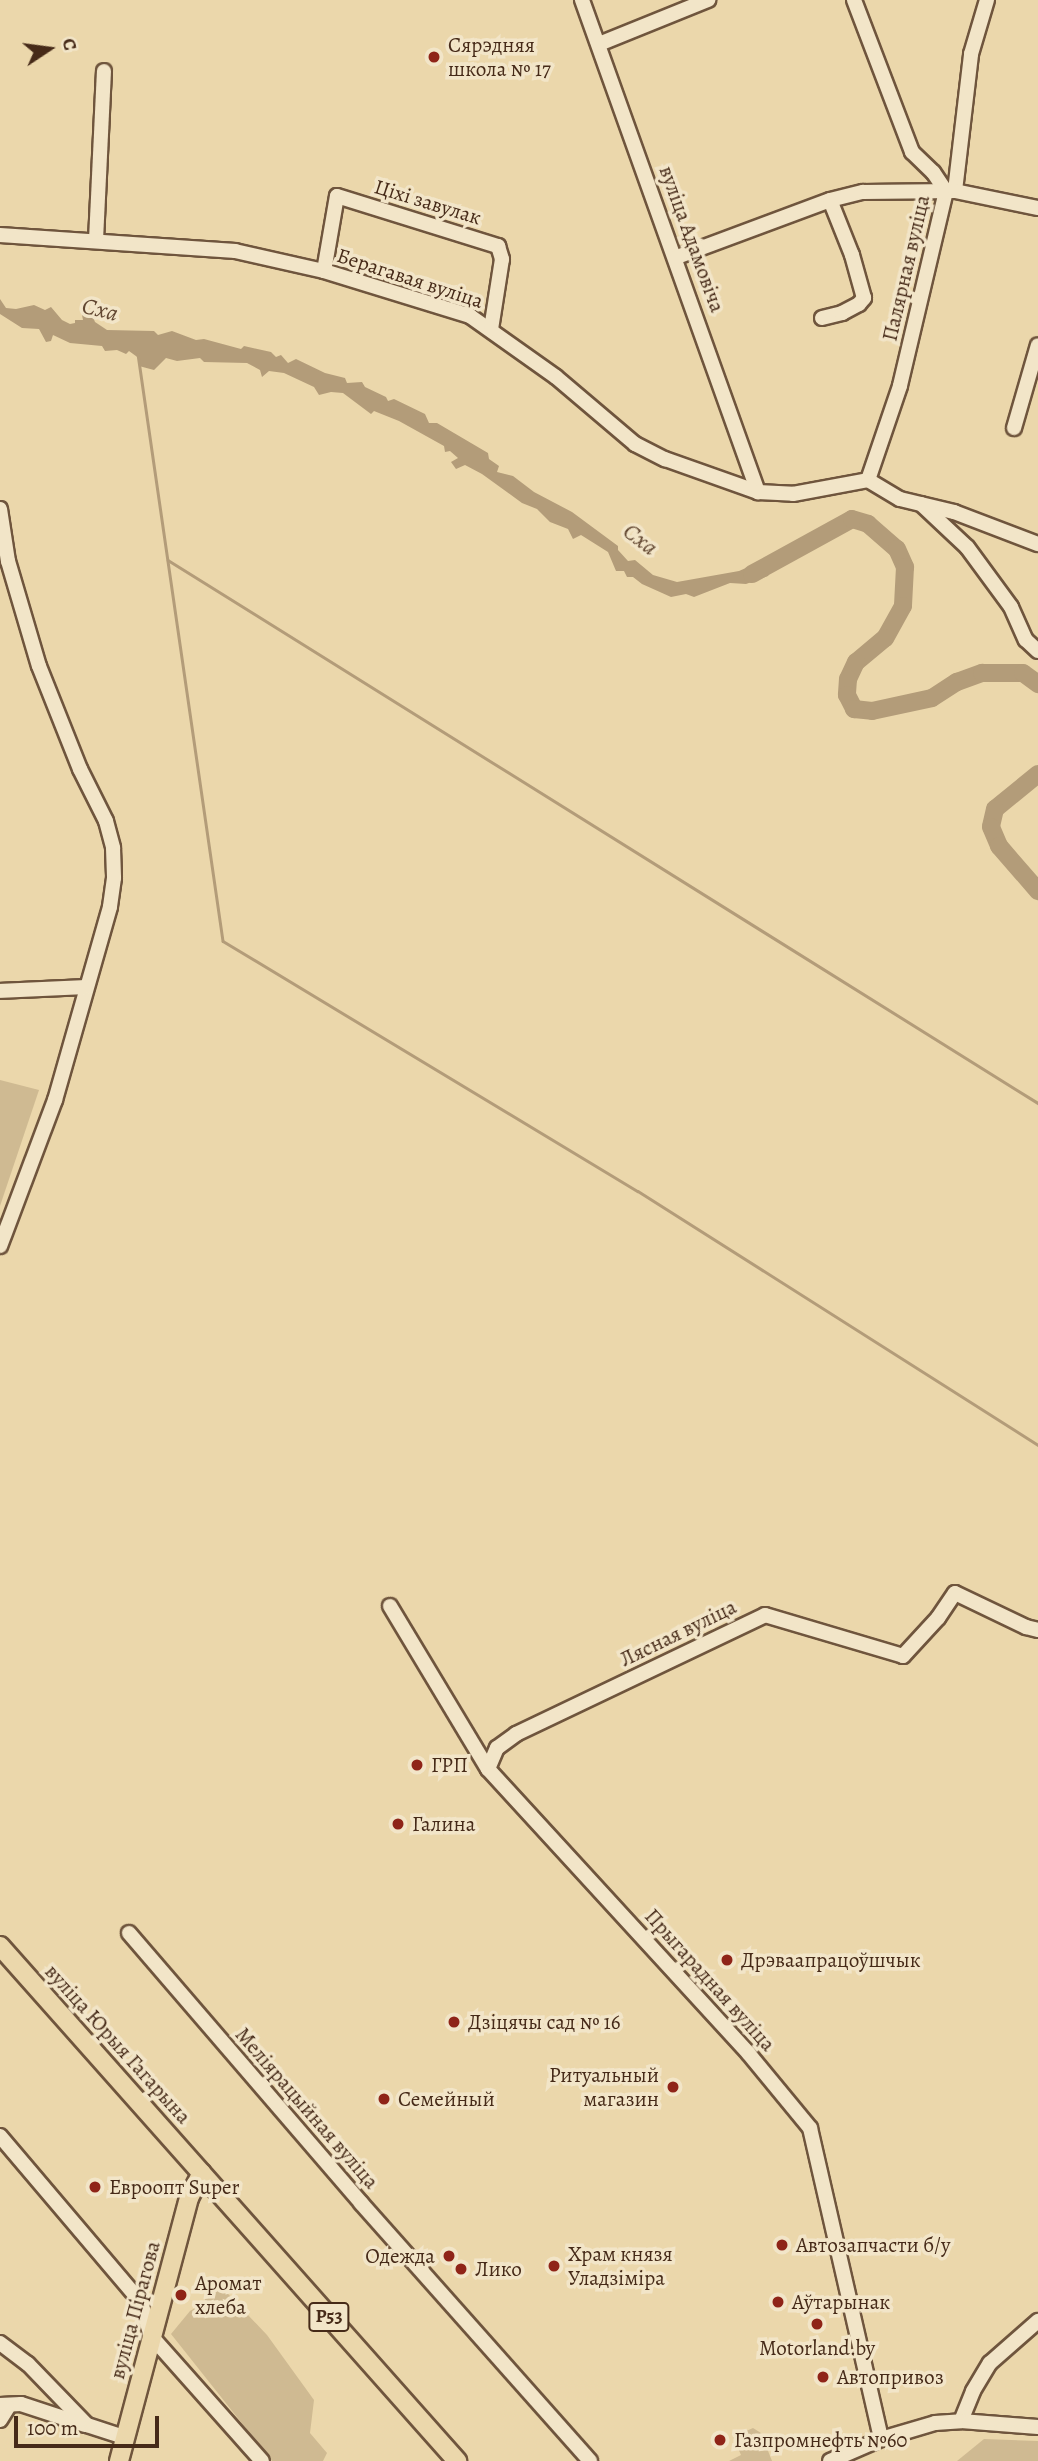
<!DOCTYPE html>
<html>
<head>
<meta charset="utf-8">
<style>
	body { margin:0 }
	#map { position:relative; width:1038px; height:2461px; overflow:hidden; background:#ebd7ab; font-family:Alegreya,serif }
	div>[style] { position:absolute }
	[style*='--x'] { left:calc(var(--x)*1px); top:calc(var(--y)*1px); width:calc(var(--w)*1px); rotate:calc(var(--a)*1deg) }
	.green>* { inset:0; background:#cfba92 }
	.water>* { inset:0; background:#b39c79 }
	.stream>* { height:2.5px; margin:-1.25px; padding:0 1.25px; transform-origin:1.25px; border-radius:1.25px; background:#b39c79 }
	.river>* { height:18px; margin:-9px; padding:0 9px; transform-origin:9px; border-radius:9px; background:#b39c79 }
	.roads { filter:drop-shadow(2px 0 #6f553d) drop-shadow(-2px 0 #6f553d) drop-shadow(0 2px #6f553d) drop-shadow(0 -2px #6f553d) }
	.minor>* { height:14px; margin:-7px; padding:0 7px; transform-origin:7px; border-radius:7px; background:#f2e5c8 }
	.major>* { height:18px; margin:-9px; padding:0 9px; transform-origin:9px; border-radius:9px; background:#ebd7ab }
	.dots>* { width:19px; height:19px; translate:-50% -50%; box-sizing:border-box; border:4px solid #f2e5c8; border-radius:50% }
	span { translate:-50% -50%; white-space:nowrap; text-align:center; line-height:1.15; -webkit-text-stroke:7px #f2e5c8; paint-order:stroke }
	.shield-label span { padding:2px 5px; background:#f2e5c8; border:2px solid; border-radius:5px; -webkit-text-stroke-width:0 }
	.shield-label { font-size:19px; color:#462a18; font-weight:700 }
	.poi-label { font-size:21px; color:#462a18 }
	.left { translate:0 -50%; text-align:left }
	.right { translate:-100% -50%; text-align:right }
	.street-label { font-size:21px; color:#462a18 }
	.water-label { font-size:23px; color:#614630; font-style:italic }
	.north { position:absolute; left:14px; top:14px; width:70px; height:70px; -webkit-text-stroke:5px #f2e5c8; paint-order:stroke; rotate:77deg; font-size:19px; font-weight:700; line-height:28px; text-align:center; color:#462a18 }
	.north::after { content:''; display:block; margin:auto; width:24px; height:32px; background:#462a18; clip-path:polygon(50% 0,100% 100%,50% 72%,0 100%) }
	.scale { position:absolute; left:14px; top:2416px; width:145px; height:32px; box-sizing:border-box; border:4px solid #462a18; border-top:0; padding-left:9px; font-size:21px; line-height:24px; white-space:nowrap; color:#462a18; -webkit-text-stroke:5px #f2e5c8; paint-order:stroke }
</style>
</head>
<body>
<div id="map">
	<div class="green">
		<div style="clip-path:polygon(0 1080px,39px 1090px,0 1206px)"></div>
		<div style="clip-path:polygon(212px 2277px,267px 2335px,314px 2400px,310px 2433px,327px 2453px,323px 2461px,272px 2461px,171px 2334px,190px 2311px,204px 2303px)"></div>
		<div style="clip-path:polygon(753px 2428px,761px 2433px,772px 2461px,729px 2461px,741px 2455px,733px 2437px)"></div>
		<div style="clip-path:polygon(984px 2439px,1038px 2441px,1038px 2461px,957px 2461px)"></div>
	</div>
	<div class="water">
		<div style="clip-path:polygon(0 299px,6px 308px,16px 309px,34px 305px,45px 310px,51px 307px,62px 320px,70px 324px,75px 323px,75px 320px,83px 320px,82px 315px,91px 312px,95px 322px,107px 330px,154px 331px,158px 335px,172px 331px,196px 340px,204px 339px,241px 349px,244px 346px,271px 352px,276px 357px,281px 355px,288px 363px,296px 359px,325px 373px,345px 378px,347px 383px,362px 382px,365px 387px,386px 397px,388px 401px,394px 399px,425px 414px,429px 423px,437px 423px,488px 453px,489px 459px,499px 466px,497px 472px,513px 476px,534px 492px,572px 512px,618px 546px,618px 550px,628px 561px,635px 560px,653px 575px,677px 582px,739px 571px,766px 559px,773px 567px,768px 576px,746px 584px,730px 583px,694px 597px,686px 594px,671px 597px,642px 584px,633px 577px,627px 577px,624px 571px,616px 571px,608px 552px,581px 535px,573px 539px,568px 529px,550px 522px,537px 509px,522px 503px,482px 474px,465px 465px,456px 469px,451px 462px,458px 458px,450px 451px,445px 452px,444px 446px,399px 421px,374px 411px,371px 414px,343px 393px,331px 392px,319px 395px,314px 387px,284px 373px,269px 371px,262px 377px,260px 370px,247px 363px,204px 362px,200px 358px,177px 361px,166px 358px,154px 370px,139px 366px,140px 359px,129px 351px,126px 354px,117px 350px,105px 351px,102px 346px,70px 343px,53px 335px,51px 341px,46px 342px,39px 329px,22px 328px,0 314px)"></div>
	</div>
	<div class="stream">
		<div style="--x:138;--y:354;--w:593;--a:81.76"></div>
		<div style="--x:223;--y:941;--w:484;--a:31.1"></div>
		<div style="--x:638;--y:1191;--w:474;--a:32.4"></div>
		<div style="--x:168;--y:560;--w:1026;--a:31.97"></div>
	</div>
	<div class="river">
		<div style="--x:752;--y:574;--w:114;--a:-28.8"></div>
		<div style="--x:852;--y:519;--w:17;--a:17"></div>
		<div style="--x:868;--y:524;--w:38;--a:41"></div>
		<div style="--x:897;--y:549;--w:20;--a:66"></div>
		<div style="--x:905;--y:567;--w:39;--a:93"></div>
		<div style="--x:903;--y:606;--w:37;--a:119"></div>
		<div style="--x:885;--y:638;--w:38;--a:140"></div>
		<div style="--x:856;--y:662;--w:19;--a:115"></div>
		<div style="--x:848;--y:679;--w:16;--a:94"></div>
		<div style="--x:847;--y:695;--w:16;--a:63"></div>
		<div style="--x:854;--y:709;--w:18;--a:6"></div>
		<div style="--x:872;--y:711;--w:61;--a:-12.2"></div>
		<div style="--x:932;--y:698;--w:30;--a:-33"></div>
		<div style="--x:957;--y:682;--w:27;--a:-20"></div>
		<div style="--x:982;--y:673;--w:41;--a:0"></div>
		<div style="--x:1023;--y:673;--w:19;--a:36"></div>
		<div style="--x:1038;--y:774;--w:55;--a:140.9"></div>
		<div style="--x:995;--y:809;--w:18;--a:103"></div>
		<div style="--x:991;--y:827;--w:21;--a:67"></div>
		<div style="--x:999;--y:846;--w:60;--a:49.1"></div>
	</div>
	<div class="roads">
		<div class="minor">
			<div style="--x:582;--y:0;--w:523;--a:70.32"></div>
			<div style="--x:854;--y:0;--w:163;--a:69.1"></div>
			<div style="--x:912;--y:152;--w:29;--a:44"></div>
			<div style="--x:933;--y:172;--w:23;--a:56"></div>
			<div style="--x:946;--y:191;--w:200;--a:103.3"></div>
			<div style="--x:900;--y:386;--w:99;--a:108.8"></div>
			<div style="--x:599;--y:44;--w:118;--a:-22"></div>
			<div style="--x:955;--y:191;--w:138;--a:-83.3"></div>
			<div style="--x:971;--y:54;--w:56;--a:-73.5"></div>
			<div style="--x:0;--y:235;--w:236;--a:3.9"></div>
			<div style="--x:235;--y:251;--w:91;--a:12.7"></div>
			<div style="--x:324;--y:271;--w:153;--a:17.1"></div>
			<div style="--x:470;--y:316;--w:105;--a:35.3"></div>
			<div style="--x:556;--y:377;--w:104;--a:40.3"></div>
			<div style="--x:635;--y:444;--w:34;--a:27"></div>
			<div style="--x:665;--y:459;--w:99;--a:19.5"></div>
			<div style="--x:758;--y:492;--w:35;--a:3"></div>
			<div style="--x:793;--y:494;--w:76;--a:-10.6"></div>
			<div style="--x:96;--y:240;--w:169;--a:-87.3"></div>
			<div style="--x:677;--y:257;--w:163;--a:-20.4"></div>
			<div style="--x:830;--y:200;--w:34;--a:-14"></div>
			<div style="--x:863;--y:192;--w:92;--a:-0.6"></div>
			<div style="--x:955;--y:191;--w:85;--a:11.6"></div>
			<div style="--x:324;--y:271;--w:76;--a:-80.2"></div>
			<div style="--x:337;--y:196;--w:169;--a:17.3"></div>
			<div style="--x:498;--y:246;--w:14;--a:73"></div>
			<div style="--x:502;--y:259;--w:71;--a:98.9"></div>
			<div style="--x:822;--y:318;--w:21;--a:-14"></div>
			<div style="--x:842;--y:313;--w:19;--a:-28"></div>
			<div style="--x:859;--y:304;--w:8;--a:-50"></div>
			<div style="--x:864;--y:298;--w:45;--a:-105.6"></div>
			<div style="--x:852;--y:255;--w:59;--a:-111.8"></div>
			<div style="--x:1014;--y:428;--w:86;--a:-73.9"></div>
			<div style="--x:868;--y:480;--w:37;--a:31"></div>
			<div style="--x:900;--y:499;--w:56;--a:13.5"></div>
			<div style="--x:954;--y:512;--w:90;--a:20.9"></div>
			<div style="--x:921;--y:504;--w:63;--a:43.1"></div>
			<div style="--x:967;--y:547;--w:74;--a:53.7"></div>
			<div style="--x:1011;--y:607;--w:36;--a:66"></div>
			<div style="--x:1026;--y:640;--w:16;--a:43"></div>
			<div style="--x:0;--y:509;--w:53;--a:81.3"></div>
			<div style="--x:8;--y:561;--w:109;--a:73.6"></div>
			<div style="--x:39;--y:666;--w:111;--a:68.3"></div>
			<div style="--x:80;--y:769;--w:58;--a:63.4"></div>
			<div style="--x:106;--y:821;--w:28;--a:75"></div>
			<div style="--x:113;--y:848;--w:30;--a:88"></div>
			<div style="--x:114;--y:878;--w:29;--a:98"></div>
			<div style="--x:110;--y:907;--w:201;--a:105.9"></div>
			<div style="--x:55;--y:1100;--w:156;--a:110.6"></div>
			<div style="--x:0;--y:991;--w:85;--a:-2.7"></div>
			<div style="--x:390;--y:1606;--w:190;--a:59"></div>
			<div style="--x:488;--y:1769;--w:386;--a:47.5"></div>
			<div style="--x:749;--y:2054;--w:96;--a:50.5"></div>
			<div style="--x:810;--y:2128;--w:319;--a:77.1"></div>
			<div style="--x:488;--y:1769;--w:23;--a:-67"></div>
			<div style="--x:497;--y:1748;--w:24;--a:-36"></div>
			<div style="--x:516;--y:1734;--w:276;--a:-25.5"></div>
			<div style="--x:765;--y:1615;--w:144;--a:16.5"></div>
			<div style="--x:903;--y:1656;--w:52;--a:-47.4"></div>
			<div style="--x:938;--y:1618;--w:30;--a:-56"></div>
			<div style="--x:955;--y:1593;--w:79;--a:25.6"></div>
			<div style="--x:1026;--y:1627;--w:12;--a:14"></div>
			<div style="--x:129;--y:1933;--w:356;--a:49.3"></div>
			<div style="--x:361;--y:2203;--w:345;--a:48.4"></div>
			<div style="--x:0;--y:2136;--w:218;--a:49.7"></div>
			<div style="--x:141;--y:2302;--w:35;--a:74"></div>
			<div style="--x:151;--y:2336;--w:167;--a:48.4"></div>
			<div style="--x:0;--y:2343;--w:35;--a:37"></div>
			<div style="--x:28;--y:2364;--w:85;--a:46"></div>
			<div style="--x:87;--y:2425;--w:40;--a:18"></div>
			<div style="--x:0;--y:2405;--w:21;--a:-3"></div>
			<div style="--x:21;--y:2404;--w:67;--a:18.2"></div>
			<div style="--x:0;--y:2420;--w:15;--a:-58"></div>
			<div style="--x:961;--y:2421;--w:32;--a:-68"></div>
			<div style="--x:973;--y:2391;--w:33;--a:-59"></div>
			<div style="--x:990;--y:2363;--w:64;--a:-41.2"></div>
			<div style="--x:830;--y:2461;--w:56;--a:-23.3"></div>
			<div style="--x:881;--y:2439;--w:56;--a:-16.5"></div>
			<div style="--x:935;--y:2423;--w:26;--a:-4"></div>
			<div style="--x:961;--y:2421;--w:77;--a:4.5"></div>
		</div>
		<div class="major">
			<div style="--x:0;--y:1946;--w:689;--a:48.41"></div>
			<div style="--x:119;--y:2461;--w:272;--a:-75.1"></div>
			<div style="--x:189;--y:2198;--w:28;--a:-63"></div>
		</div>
	</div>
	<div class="dots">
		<div style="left:434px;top:57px;background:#8f2418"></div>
		<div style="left:417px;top:1765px;background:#8f2418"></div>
		<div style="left:398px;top:1824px;background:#8f2418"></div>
		<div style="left:727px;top:1960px;background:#8f2418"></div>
		<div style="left:454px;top:2022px;background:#8f2418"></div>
		<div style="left:673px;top:2087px;background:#8f2418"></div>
		<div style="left:384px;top:2099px;background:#8f2418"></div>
		<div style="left:95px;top:2187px;background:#8f2418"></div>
		<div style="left:782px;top:2245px;background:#8f2418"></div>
		<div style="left:449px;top:2256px;background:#8f2418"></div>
		<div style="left:554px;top:2266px;background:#8f2418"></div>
		<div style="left:461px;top:2269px;background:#8f2418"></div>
		<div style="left:181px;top:2295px;background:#8f2418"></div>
		<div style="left:778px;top:2302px;background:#8f2418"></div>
		<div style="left:817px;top:2324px;background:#8f2418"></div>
		<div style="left:823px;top:2377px;background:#8f2418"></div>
		<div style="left:720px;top:2440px;background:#8f2418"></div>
	</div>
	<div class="shield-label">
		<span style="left:329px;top:2317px">Р53</span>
	</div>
	<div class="poi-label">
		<span class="left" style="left:448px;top:57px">Сярэдняя<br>школа № 17</span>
		<span class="left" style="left:431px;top:1765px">ГРП</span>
		<span class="left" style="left:412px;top:1824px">Галина</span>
		<span class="left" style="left:741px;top:1960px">Дрэваапрацоўшчык</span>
		<span class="left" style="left:468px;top:2022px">Дзіцячы сад № 16</span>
		<span class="right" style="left:659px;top:2087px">Ритуальный<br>магазин</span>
		<span class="left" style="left:398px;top:2099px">Семейный</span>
		<span class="left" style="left:109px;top:2187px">Евроопт Super</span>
		<span class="left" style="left:796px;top:2245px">Автозапчасти б/у</span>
		<span class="left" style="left:568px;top:2266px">Храм князя<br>Уладзіміра</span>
		<span class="right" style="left:435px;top:2256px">Одежда</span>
		<span class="left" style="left:475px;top:2269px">Лико</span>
		<span class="left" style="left:195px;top:2295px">Аромат<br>хлеба</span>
		<span class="left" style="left:792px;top:2302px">Аўтарынак</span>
		<span style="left:817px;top:2348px">Motorland.by</span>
		<span class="left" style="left:837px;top:2377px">Автопривоз</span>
		<span class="left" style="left:734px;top:2440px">Газпромнефть №60</span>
	</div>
	<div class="street-label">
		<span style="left:428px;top:202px;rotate:17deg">Ціхі завулак</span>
		<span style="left:692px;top:239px;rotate:70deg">вуліца Адамовіча</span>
		<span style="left:906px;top:268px;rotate:-77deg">Палярная вуліца</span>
		<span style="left:410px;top:278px;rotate:18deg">Берагавая вуліца</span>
		<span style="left:678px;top:1633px;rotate:-26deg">Лясная вуліца</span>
		<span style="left:710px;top:1980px;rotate:48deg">Прыгарадная вуліца</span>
		<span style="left:118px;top:2044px;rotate:48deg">вуліца Юрыя Гагарына</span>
		<span style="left:307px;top:2108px;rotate:49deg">Меліярацыйная вуліца</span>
		<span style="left:135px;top:2310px;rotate:-75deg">вуліца Пірагова</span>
	</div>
	<div class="water-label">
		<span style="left:100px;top:310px;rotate:14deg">Сха</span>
		<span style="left:640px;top:540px;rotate:38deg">Сха</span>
	</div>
	<div class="north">С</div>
	<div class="scale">100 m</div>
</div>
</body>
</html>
